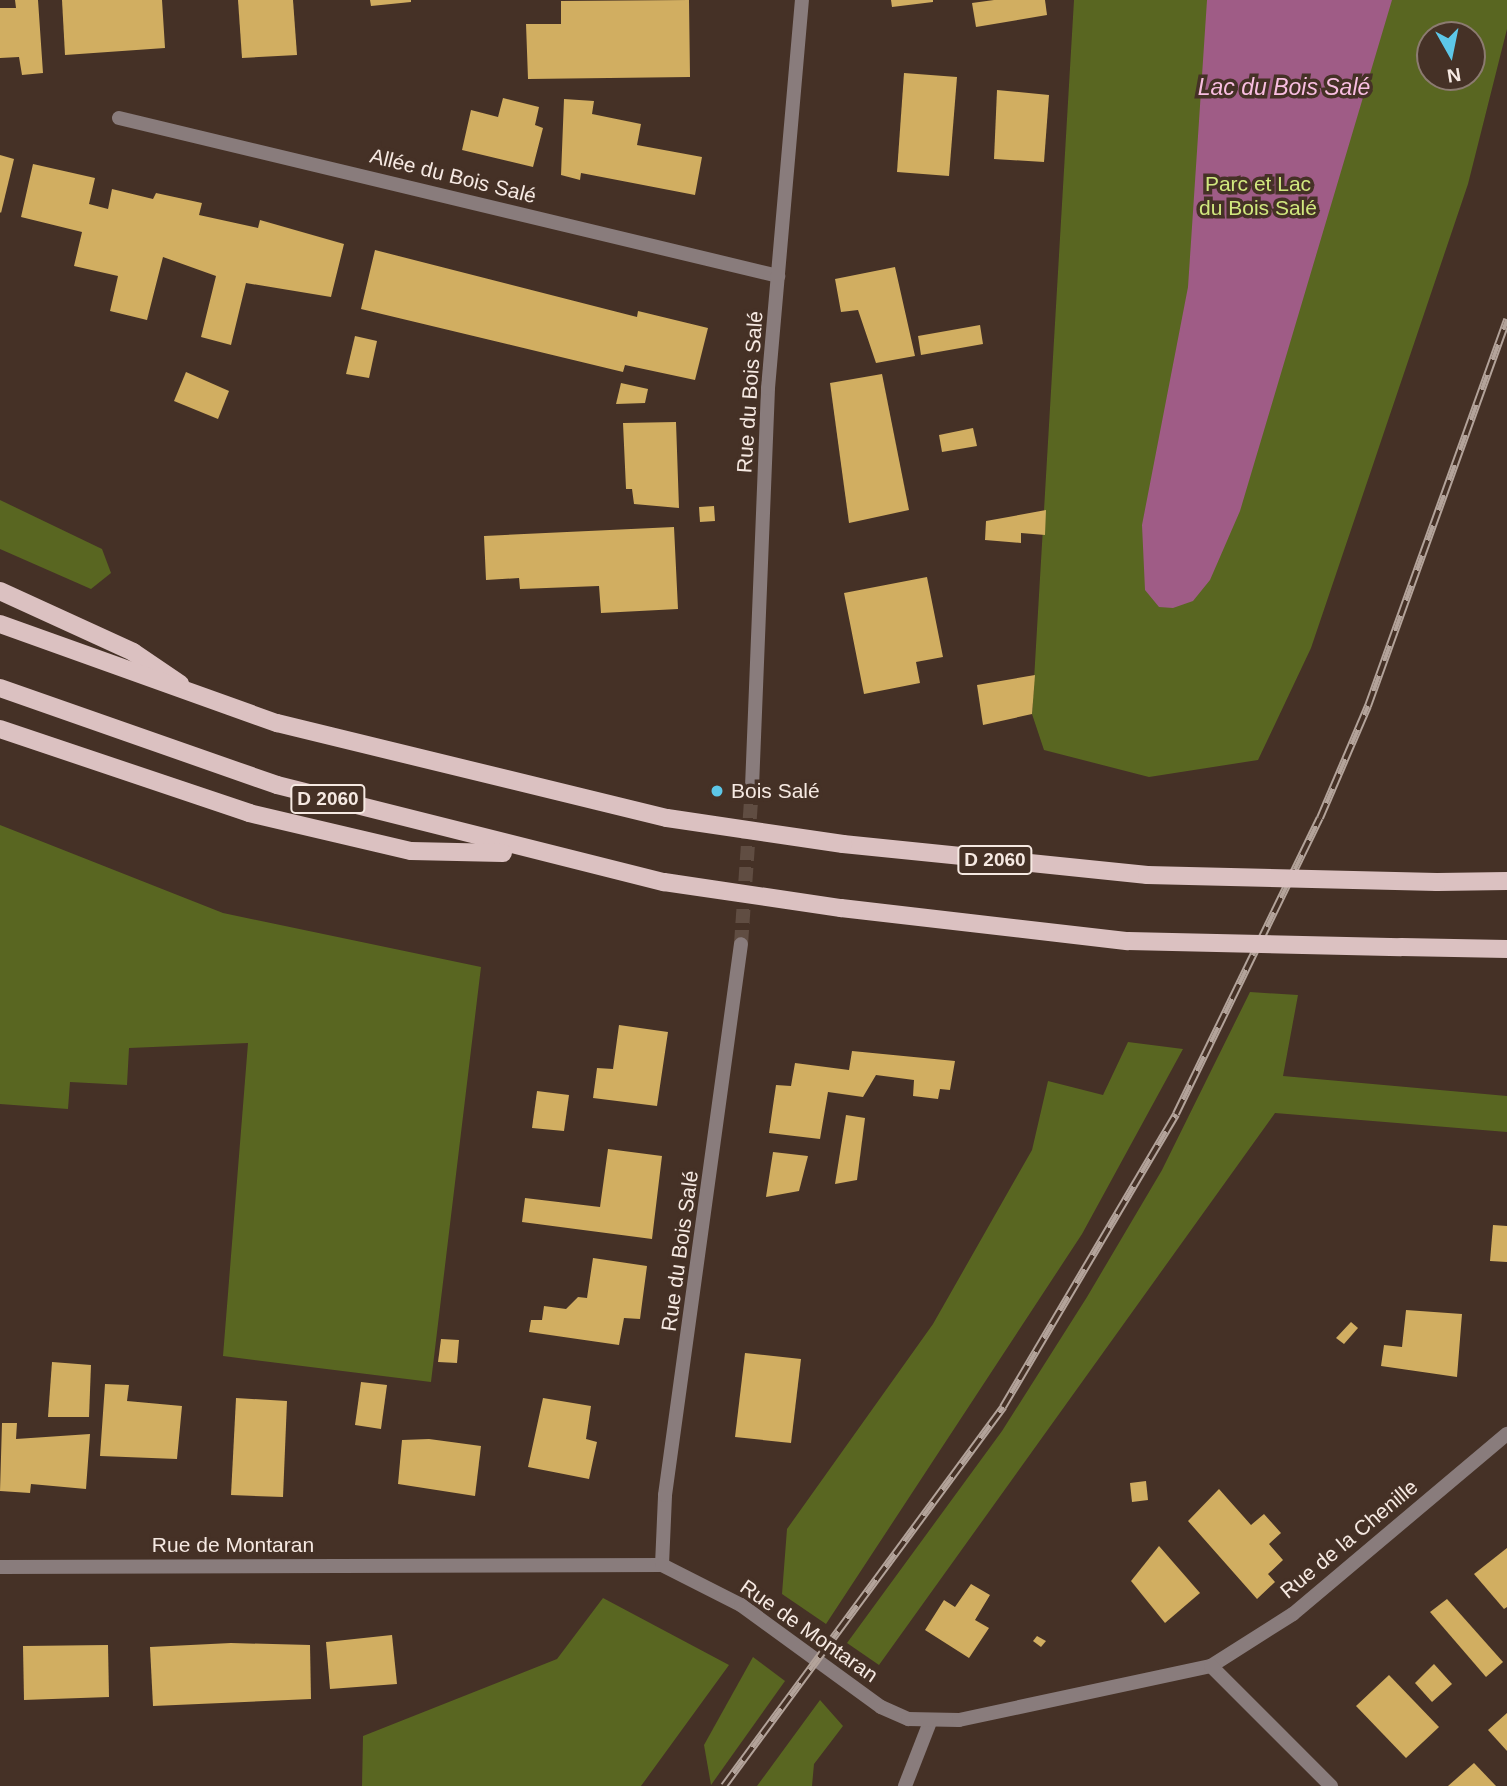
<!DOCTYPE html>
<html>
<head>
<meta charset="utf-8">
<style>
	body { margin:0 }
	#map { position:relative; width:1507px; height:1786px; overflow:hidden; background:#453126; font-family:Helvetica,sans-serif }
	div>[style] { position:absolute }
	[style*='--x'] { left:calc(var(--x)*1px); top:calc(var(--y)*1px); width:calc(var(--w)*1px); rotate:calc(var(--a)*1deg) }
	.green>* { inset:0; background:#596621 }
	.water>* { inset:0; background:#9f5c86 }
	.building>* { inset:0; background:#d1ae61 }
	.minor-tunnel>* { height:14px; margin-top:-7px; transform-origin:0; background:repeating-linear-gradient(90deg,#604d42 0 14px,transparent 0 21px) }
	.minor>* { height:14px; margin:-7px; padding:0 7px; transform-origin:7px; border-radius:7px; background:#897c7c }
	.tertiary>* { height:14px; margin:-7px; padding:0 7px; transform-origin:7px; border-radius:7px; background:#897c7c }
	.primary>* { height:18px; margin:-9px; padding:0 9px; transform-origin:9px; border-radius:9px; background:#dbc1c1 }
	.rail>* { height:8px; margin-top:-4px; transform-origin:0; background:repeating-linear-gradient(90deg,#453126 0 16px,#b3a39a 0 32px); box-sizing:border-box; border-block:2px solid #b3a39a }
	.primary-bridge>* { height:18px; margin:-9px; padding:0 9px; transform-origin:9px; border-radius:9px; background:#dbc1c1 }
	.dots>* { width:19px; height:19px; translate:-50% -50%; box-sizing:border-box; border:4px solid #453126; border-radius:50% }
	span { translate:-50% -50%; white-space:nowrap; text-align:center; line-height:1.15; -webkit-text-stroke:7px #453126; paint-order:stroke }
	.shield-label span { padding:2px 5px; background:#453126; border:2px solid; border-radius:5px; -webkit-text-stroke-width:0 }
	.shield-label { font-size:19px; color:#f6e9e2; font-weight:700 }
	.street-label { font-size:21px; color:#f6e9e2 }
	.park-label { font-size:21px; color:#d1e87e }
	.poi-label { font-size:21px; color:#f6e9e2 }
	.left { translate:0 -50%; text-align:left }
	.water-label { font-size:23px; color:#f9bee1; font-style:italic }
	.north { position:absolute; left:1416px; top:21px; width:70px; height:70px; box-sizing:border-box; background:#453126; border:2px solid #8c7b71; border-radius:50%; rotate:171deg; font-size:19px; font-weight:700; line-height:28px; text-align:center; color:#f6e9e2 }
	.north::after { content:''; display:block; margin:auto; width:24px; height:32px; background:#5dc7e8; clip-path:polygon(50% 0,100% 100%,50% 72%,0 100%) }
</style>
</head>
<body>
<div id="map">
	<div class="green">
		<div style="clip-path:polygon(evenodd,1074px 0,1507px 0,1507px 29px,1468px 184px,1311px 648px,1258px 760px,1149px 777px,1044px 750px,1032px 714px,1074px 0,1430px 35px,1472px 35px,1472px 77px,1430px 77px,1430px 35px)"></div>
		<div style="clip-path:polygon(0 500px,102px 549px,111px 573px,91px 589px,0 549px)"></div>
		<div style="clip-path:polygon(0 825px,223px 913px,481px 967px,431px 1382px,223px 1356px,248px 1043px,129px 1048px,127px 1085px,70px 1082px,68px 1109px,0 1104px)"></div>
		<div style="clip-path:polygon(1250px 992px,1298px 995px,1283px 1076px,1507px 1096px,1507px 1132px,1275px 1113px,879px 1665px,847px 1643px,1002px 1431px,1087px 1297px,1162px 1170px)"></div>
		<div style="clip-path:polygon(1128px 1042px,1183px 1049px,1082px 1234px,826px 1624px,782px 1594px,787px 1529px,933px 1324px,1032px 1150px,1048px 1081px,1103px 1095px)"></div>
		<div style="clip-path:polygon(603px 1598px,729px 1665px,641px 1786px,362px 1786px,363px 1736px,557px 1659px)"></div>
		<div style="clip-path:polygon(753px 1657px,785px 1681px,711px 1785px,704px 1745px)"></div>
		<div style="clip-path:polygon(820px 1700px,843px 1726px,814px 1764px,812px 1786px,757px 1786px)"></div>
	</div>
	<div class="water">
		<div style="clip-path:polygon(1207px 0,1392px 0,1240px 511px,1210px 580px,1193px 601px,1173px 608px,1159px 607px,1145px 590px,1142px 525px,1188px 287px)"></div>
	</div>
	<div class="building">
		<div style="clip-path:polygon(15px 0,38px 0,43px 73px,22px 75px,19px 57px,0 58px,0 8px,16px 8px)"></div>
		<div style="clip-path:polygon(62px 0,162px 0,165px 48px,65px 55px)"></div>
		<div style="clip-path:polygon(238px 0,293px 0,297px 55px,242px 58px)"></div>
		<div style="clip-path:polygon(370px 0,411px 0,411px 2px,371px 6px)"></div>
		<div style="clip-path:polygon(689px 0,690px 77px,528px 79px,526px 24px,561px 24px,561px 1px)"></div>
		<div style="clip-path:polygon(891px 0,933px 0,933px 2px,892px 7px)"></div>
		<div style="clip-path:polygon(994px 0,1045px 0,1047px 15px,976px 27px,972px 3px)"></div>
		<div style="clip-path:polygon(904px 73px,957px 77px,949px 176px,897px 172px)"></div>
		<div style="clip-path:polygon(997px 90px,1049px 95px,1044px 162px,994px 159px)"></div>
		<div style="clip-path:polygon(503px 98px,539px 107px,535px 125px,543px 128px,533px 167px,462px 150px,471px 110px,498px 117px)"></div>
		<div style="clip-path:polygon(564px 99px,594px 101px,592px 114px,641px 124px,637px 145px,702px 157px,695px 195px,581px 173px,580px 180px,561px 175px)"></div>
		<div style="clip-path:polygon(0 155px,14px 159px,1px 213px,0 212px)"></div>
		<div style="clip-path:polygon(33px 164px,95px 178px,89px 204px,108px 209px,112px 189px,153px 199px,156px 193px,202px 203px,199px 215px,258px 228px,260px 220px,344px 244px,331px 297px,246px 283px,231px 345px,201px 337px,216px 276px,163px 257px,147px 320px,110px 311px,118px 276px,74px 266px,82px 232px,21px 217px)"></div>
		<div style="clip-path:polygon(375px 250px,637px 317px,638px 311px,708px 328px,695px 380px,625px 365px,623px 372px,361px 309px)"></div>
		<div style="clip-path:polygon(895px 267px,915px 356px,876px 363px,858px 310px,841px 312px,835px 279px)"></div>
		<div style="clip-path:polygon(980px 325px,983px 344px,921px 355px,918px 336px)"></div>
		<div style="clip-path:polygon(355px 336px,377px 341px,369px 378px,346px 374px)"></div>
		<div style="clip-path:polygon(186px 372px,229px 391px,218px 419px,174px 401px)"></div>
		<div style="clip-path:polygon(882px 374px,909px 510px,849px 523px,830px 383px)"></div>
		<div style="clip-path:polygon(621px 383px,648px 389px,645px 403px,616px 404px)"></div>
		<div style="clip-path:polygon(676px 422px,679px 508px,634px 504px,632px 489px,626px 489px,623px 423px)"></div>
		<div style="clip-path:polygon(973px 428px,977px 446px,942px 452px,939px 435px)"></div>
		<div style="clip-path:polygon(714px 506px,715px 521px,700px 522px,699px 507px)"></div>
		<div style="clip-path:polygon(1046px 510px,1045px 535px,1021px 533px,1021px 543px,985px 540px,986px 521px)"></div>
		<div style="clip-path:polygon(674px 527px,678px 609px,601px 613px,599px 586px,520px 589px,519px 578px,486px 580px,484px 536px)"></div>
		<div style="clip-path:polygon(927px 577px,943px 657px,916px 662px,920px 683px,864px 694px,844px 593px)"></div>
		<div style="clip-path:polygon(1035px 675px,1032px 714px,983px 725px,977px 685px)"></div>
		<div style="clip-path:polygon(619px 1025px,668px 1032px,657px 1106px,593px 1098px,597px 1068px,613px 1069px)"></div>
		<div style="clip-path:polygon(852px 1051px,955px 1061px,950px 1090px,940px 1089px,938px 1099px,913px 1096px,914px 1080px,876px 1075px,863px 1097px,828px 1092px,820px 1139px,769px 1133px,776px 1085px,791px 1086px,795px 1063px,849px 1070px)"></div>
		<div style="clip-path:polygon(537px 1091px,569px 1095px,564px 1131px,532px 1128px)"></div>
		<div style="clip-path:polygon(846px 1115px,865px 1118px,857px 1180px,835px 1184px)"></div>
		<div style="clip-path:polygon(608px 1149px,662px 1156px,652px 1239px,522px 1222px,525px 1198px,600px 1207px)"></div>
		<div style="clip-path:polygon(773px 1152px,808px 1156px,799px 1191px,766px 1197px)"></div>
		<div style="clip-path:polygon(1493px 1225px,1507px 1226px,1507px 1262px,1490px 1261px)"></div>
		<div style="clip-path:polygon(593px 1258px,647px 1266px,640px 1319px,624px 1318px,619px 1345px,529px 1332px,531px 1320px,542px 1320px,544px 1306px,566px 1309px,578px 1297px,587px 1298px)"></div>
		<div style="clip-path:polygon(1406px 1310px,1462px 1314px,1457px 1377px,1381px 1366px,1384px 1345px,1402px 1347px)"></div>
		<div style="clip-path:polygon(1351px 1322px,1358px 1328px,1344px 1344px,1336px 1338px)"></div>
		<div style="clip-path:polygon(441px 1339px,459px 1340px,457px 1363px,438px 1362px)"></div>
		<div style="clip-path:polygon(745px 1353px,801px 1359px,791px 1443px,735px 1437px)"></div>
		<div style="clip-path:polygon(52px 1362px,91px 1365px,89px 1417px,48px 1417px)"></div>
		<div style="clip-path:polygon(361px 1382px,387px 1385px,381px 1429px,355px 1425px)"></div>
		<div style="clip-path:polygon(105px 1384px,129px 1385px,127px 1401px,182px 1406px,177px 1459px,100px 1456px)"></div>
		<div style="clip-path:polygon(236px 1398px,287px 1401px,283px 1497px,231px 1495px)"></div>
		<div style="clip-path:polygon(543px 1398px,591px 1406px,586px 1439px,597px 1442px,589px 1479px,528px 1467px)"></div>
		<div style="clip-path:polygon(2px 1423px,17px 1423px,16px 1439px,90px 1434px,86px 1489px,31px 1484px,30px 1493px,0 1491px)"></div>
		<div style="clip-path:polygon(429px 1439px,481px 1446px,475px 1496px,398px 1484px,402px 1440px)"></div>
		<div style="clip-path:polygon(1146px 1481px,1148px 1500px,1132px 1502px,1130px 1483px)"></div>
		<div style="clip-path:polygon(1219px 1489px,1251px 1525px,1264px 1514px,1281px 1533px,1269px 1544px,1283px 1560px,1268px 1574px,1275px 1582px,1257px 1599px,1188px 1521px)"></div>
		<div style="clip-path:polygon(1159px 1546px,1200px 1593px,1165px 1623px,1131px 1581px)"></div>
		<div style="clip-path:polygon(1507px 1548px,1507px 1607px,1504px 1609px,1474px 1574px)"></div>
		<div style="clip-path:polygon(971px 1584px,990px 1595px,975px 1620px,989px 1628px,969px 1658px,925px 1630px,944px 1600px,955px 1607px)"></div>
		<div style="clip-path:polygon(1447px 1599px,1503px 1662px,1486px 1677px,1430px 1612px)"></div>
		<div style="clip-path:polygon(392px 1635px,397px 1684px,330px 1689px,326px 1642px)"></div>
		<div style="clip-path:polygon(1037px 1636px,1046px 1641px,1041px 1647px,1033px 1641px)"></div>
		<div style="clip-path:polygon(231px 1643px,310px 1645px,311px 1699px,153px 1706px,150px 1647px)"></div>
		<div style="clip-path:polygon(108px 1645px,109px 1697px,24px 1700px,23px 1646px)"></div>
		<div style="clip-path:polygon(1434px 1664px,1452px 1684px,1432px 1702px,1415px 1683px)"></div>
		<div style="clip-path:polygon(1389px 1675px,1439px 1727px,1406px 1758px,1356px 1706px)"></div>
		<div style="clip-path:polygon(1507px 1713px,1507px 1751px,1488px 1730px)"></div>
		<div style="clip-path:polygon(1474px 1763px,1496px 1786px,1448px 1786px)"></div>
	</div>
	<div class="minor-tunnel">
		<div style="--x:741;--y:944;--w:157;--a:-86"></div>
	</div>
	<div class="minor">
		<div style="--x:119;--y:118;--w:678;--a:13.48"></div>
		<div style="--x:752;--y:787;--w:399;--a:-87.7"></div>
		<div style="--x:768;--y:388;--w:389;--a:-85"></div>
		<div style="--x:662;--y:1565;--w:70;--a:-87.5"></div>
		<div style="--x:665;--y:1495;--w:556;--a:-82.15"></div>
		<div style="--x:1211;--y:1666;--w:97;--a:-32.4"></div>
		<div style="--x:1293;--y:1614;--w:280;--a:-40.1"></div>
		<div style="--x:905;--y:1786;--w:69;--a:-68.7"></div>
	</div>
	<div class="tertiary">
		<div style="--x:0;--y:1567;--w:662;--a:-0.17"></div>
		<div style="--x:662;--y:1565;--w:89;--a:26.9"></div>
		<div style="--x:741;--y:1605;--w:173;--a:36.1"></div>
		<div style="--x:881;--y:1707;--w:30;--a:24"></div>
		<div style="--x:908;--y:1719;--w:51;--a:1.1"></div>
		<div style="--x:959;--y:1720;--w:258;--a:-12.1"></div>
		<div style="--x:1211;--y:1666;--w:170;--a:45"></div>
	</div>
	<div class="primary">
		<div style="--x:0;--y:591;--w:146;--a:24.6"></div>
		<div style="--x:133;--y:652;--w:57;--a:34.2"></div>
		<div style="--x:0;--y:624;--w:294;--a:19.7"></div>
		<div style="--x:277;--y:723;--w:401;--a:13.7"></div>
		<div style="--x:0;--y:688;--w:293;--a:19.3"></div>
		<div style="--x:277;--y:785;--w:399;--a:14.1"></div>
		<div style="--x:0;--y:729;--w:263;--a:18.6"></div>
		<div style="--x:249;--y:813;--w:166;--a:13.2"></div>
		<div style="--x:411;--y:851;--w:92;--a:1.2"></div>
		<div style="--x:843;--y:844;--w:306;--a:5.8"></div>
		<div style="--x:1437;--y:882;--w:70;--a:-0.8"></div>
		<div style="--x:841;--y:908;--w:289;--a:6.6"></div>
		<div style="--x:1401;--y:947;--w:106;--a:1.1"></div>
	</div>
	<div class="rail">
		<div style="--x:724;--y:1786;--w:471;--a:-53.6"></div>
		<div style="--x:1003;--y:1407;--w:340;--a:-59.4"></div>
		<div style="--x:1176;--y:1114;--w:329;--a:-64.1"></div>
		<div style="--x:1320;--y:818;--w:122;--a:-66.8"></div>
		<div style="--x:1368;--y:706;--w:411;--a:-70.2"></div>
	</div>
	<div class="primary-bridge">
		<div style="--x:667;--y:818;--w:178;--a:8.4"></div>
		<div style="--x:1147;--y:875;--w:290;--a:1.4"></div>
		<div style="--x:664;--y:882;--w:179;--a:8.4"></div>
		<div style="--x:1128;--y:941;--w:273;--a:1.3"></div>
	</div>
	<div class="dots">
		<div style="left:717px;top:791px;background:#5dc7e8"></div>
	</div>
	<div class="shield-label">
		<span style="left:328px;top:799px">D 2060</span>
		<span style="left:995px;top:860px">D 2060</span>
	</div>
	<div class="street-label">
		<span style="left:453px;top:176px;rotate:14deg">Allée du Bois Salé</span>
		<span style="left:750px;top:392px;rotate:-86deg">Rue du Bois Salé</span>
		<span style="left:680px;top:1251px;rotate:-82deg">Rue du Bois Salé</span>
		<span style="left:1349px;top:1539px;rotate:-40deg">Rue de la Chenille</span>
		<span style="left:233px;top:1545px">Rue de Montaran</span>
		<span style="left:809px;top:1631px;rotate:35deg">Rue de Montaran</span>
	</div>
	<div class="park-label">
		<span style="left:1258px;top:196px">Parc et Lac<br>du Bois Salé</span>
	</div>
	<div class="poi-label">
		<span class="left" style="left:731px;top:791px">Bois Salé</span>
	</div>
	<div class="water-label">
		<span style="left:1284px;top:87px">Lac du Bois Salé</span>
	</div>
	<div class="north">N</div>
</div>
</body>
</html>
